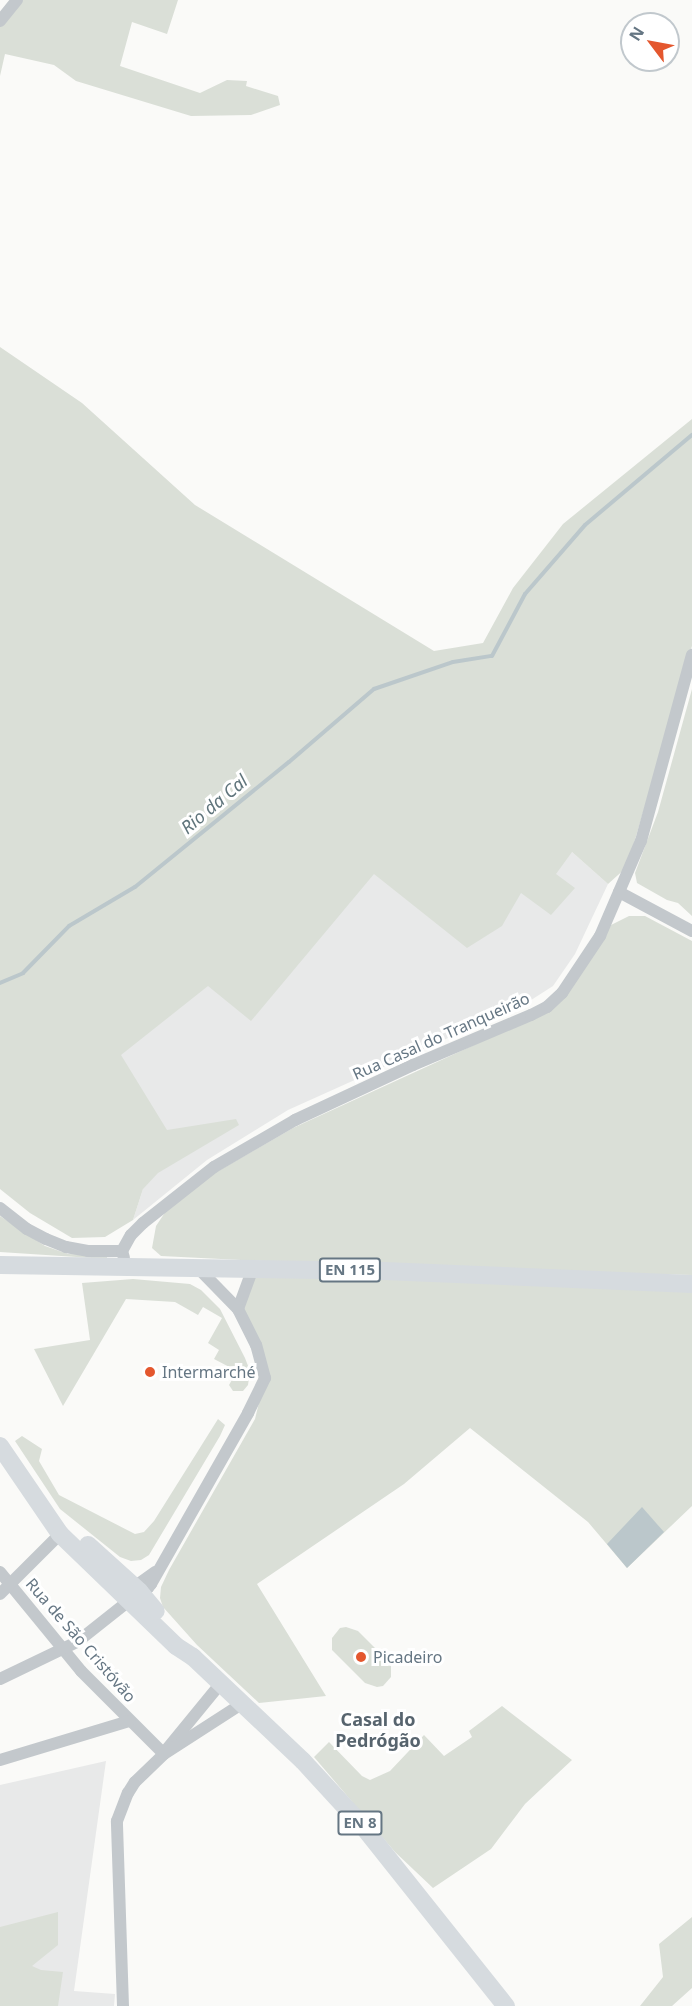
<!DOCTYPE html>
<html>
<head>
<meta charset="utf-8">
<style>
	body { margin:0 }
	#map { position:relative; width:692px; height:2006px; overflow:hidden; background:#fafaf8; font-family:"Noto Sans",sans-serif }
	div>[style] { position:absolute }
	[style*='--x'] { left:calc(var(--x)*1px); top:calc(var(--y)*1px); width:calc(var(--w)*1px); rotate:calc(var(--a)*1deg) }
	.built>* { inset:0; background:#e8e9e9 }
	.green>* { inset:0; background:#dadfd7 }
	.water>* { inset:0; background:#bbc7cb }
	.stream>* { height:4px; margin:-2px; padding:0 2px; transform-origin:2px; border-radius:2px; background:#bbc7cb }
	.street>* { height:12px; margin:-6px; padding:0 6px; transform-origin:6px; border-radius:6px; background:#c3c8cc }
	.primary>* { height:18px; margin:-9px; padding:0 9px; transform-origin:9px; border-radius:9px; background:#d6dbdf }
	.dots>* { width:16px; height:16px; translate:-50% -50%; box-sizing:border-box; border:3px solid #fff; border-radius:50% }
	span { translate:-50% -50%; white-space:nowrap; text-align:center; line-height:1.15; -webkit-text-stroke:6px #fff; paint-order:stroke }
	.shield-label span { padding:2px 4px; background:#fff; border:2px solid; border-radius:4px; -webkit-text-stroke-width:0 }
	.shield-label { font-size:15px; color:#657683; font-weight:700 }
	.street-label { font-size:16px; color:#657683 }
	.poi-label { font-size:16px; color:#657683 }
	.left { translate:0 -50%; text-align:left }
	.water-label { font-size:18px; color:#60757c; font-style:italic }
	.neighbourhood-label { font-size:18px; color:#57646e; font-weight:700 }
	.north { position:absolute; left:620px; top:12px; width:60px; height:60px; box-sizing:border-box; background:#fff; border:2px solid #c1c8cd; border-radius:50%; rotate:302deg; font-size:16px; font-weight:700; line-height:24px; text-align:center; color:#657683 }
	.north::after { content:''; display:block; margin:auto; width:21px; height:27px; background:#e4572e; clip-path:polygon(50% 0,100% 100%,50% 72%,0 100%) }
</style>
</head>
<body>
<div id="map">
	<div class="built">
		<div style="clip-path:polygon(350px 826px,572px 852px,608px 884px,575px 954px,553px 986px,528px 1002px,288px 1110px,207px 1160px,133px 1220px,143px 1189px,94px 1042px)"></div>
		<div style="clip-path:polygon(106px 1761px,74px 1991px,115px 1994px,114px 2006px,0 2006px,0 1785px)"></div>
	</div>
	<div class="green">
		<div style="clip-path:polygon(17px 0,178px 0,167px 34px,132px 22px,120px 66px,200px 93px,227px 80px,247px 81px,246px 86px,278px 96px,280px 105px,251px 115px,191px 116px,76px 81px,54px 65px,5px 54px,0 76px,0 21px)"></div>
		<div style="clip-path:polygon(0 347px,82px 403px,195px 505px,434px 651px,483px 643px,513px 588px,563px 524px,692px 419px,692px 646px,627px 867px,608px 884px,572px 852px,556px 874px,575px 888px,551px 915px,521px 893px,502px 926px,467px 948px,374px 874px,251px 1021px,208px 986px,121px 1055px,167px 1130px,236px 1119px,239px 1125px,158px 1173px,143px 1189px,133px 1220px,105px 1237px,72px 1238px,30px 1213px,0 1189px)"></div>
		<div style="clip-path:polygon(692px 689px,692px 916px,678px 903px,667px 900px,637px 883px,635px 873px,658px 812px)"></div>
		<div style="clip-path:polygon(629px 916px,645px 916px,692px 941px,692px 1275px,404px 1268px,161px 1256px,152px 1248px,156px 1226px,168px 1208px,213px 1174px,293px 1128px,546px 1012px,586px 966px,611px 925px)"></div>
		<div style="clip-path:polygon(0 1216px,45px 1246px,68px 1254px,107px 1255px,107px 1259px,0 1252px)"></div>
		<div style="clip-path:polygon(254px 1273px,692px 1289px,692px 1506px,627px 1568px,588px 1522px,470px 1428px,404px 1484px,257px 1584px,326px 1696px,259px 1703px,197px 1645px,163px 1607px,160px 1598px,161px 1587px,169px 1570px,255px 1419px,265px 1378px,238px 1309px)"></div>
		<div style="clip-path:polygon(133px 1279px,190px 1284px,201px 1290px,220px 1309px,245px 1358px,250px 1371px,248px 1385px,243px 1391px,233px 1391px,229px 1385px,237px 1371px,214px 1359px,219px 1350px,208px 1343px,222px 1318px,203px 1307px,198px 1315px,175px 1302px,126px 1299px,63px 1406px,34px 1349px,90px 1340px,82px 1283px)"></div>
		<div style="clip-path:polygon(218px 1419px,225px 1425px,220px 1436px,149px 1555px,141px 1560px,131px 1561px,120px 1557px,60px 1509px,15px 1441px,22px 1436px,42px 1449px,39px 1461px,59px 1495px,135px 1534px,144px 1532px,154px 1521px)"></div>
		<div style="clip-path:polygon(346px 1627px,358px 1631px,391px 1664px,391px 1677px,383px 1686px,377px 1687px,365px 1683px,332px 1650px,332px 1638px,340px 1628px)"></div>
		<div style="clip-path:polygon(502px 1706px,572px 1760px,525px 1804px,491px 1849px,433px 1888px,395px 1852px,314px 1757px,329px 1742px,362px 1776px,370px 1780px,390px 1771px,424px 1735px,444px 1756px,472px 1737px,469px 1731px)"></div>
		<div style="clip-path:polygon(58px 1912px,58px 1945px,32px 1966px,41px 1970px,63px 1972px,58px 2006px,0 2006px,0 1927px)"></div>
		<div style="clip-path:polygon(692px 1917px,692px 1988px,672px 2006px,640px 2006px,663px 1977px,659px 1944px)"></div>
	</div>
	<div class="water">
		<div style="clip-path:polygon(642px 1507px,664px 1532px,627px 1568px,607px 1544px)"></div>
	</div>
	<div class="stream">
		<div style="--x:0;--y:983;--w:25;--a:-23"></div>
		<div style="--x:23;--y:973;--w:66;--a:-45.6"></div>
		<div style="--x:69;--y:926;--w:77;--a:-30.6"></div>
		<div style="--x:135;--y:887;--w:198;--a:-39.1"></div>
		<div style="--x:289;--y:762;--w:112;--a:-40.7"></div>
		<div style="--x:374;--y:689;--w:83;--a:-18.9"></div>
		<div style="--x:453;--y:662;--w:39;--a:-9"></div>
		<div style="--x:492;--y:656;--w:70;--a:-62"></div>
		<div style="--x:525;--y:594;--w:91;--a:-49"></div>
		<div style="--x:585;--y:525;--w:140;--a:-40.1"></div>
	</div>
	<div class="street">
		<div style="--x:0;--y:21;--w:27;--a:-51"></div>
		<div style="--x:619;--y:892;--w:83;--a:28.1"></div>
		<div style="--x:0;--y:1208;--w:34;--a:38"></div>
		<div style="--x:27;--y:1229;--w:21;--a:28"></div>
		<div style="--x:46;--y:1239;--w:22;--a:22"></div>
		<div style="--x:66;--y:1247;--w:22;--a:10"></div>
		<div style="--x:88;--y:1251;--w:34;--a:0"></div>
		<div style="--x:122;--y:1251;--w:7;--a:74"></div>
		<div style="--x:122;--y:1251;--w:18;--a:-61"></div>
		<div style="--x:131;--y:1235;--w:17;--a:-45"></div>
		<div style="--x:143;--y:1223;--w:90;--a:-38.3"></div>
		<div style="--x:214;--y:1167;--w:94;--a:-30.1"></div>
		<div style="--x:295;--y:1120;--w:130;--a:-25"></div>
		<div style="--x:413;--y:1065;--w:128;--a:-23"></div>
		<div style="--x:531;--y:1015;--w:18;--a:-27"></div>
		<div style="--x:547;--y:1007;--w:21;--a:-43"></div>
		<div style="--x:562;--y:993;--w:69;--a:-56.3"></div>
		<div style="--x:600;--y:936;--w:103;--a:-66.7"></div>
		<div style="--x:641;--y:841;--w:193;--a:-74.7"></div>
		<div style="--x:238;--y:1309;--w:44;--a:-69.9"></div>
		<div style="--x:0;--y:1572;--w:128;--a:50.7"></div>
		<div style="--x:81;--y:1671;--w:117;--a:45"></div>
		<div style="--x:155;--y:1572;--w:19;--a:144"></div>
		<div style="--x:140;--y:1583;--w:8;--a:97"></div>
		<div style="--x:139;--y:1591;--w:9;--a:-18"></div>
		<div style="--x:148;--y:1588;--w:5;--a:-53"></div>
		<div style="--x:151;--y:1584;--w:197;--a:-60.4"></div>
		<div style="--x:248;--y:1413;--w:39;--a:-64"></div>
		<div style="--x:265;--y:1378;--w:34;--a:-105"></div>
		<div style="--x:256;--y:1345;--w:40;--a:-116.6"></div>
		<div style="--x:238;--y:1309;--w:59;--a:-134.3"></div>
		<div style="--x:0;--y:1594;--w:85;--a:-45"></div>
		<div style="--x:0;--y:1679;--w:85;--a:-25.7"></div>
		<div style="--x:77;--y:1642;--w:68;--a:-38.4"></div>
		<div style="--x:167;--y:1749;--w:85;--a:-50.7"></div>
		<div style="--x:0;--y:1760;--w:135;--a:-16.8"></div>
		<div style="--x:123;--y:2006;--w:185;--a:-91.9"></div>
		<div style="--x:117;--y:1821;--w:30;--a:-69"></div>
		<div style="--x:128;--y:1793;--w:13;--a:-58"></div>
		<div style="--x:135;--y:1782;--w:40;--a:-44"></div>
		<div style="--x:164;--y:1754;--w:94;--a:-32.8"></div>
	</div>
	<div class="primary">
		<div style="--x:0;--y:1265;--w:384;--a:0.9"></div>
		<div style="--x:384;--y:1271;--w:308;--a:2.4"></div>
		<div style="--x:0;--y:1446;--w:107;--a:55.7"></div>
		<div style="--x:60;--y:1534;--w:161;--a:44"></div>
		<div style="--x:176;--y:1646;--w:20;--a:33"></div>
		<div style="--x:193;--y:1657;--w:151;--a:43.4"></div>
		<div style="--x:303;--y:1761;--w:86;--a:47.4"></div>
		<div style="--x:361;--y:1824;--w:233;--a:51.5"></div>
		<div style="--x:88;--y:1545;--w:69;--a:42"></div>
		<div style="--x:139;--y:1591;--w:26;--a:50"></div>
	</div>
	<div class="dots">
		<div style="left:150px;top:1372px;background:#e4572e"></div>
		<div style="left:361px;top:1657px;background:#e4572e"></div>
	</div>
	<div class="shield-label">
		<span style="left:350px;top:1270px">EN 115</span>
		<span style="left:360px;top:1823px">EN 8</span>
	</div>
	<div class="street-label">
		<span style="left:441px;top:1036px;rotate:-24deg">Rua Casal do Tranqueirão</span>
		<span style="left:81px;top:1640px;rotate:49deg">Rua de São Cristóvão</span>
	</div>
	<div class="poi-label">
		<span class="left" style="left:162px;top:1372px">Intermarché</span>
		<span class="left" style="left:373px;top:1657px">Picadeiro</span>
	</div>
	<div class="water-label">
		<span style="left:214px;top:804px;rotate:-40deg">Rio da Cal</span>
	</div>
	<div class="neighbourhood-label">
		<span style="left:378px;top:1730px">Casal do<br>Pedrógão</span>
	</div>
	<div class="north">N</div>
</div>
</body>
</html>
